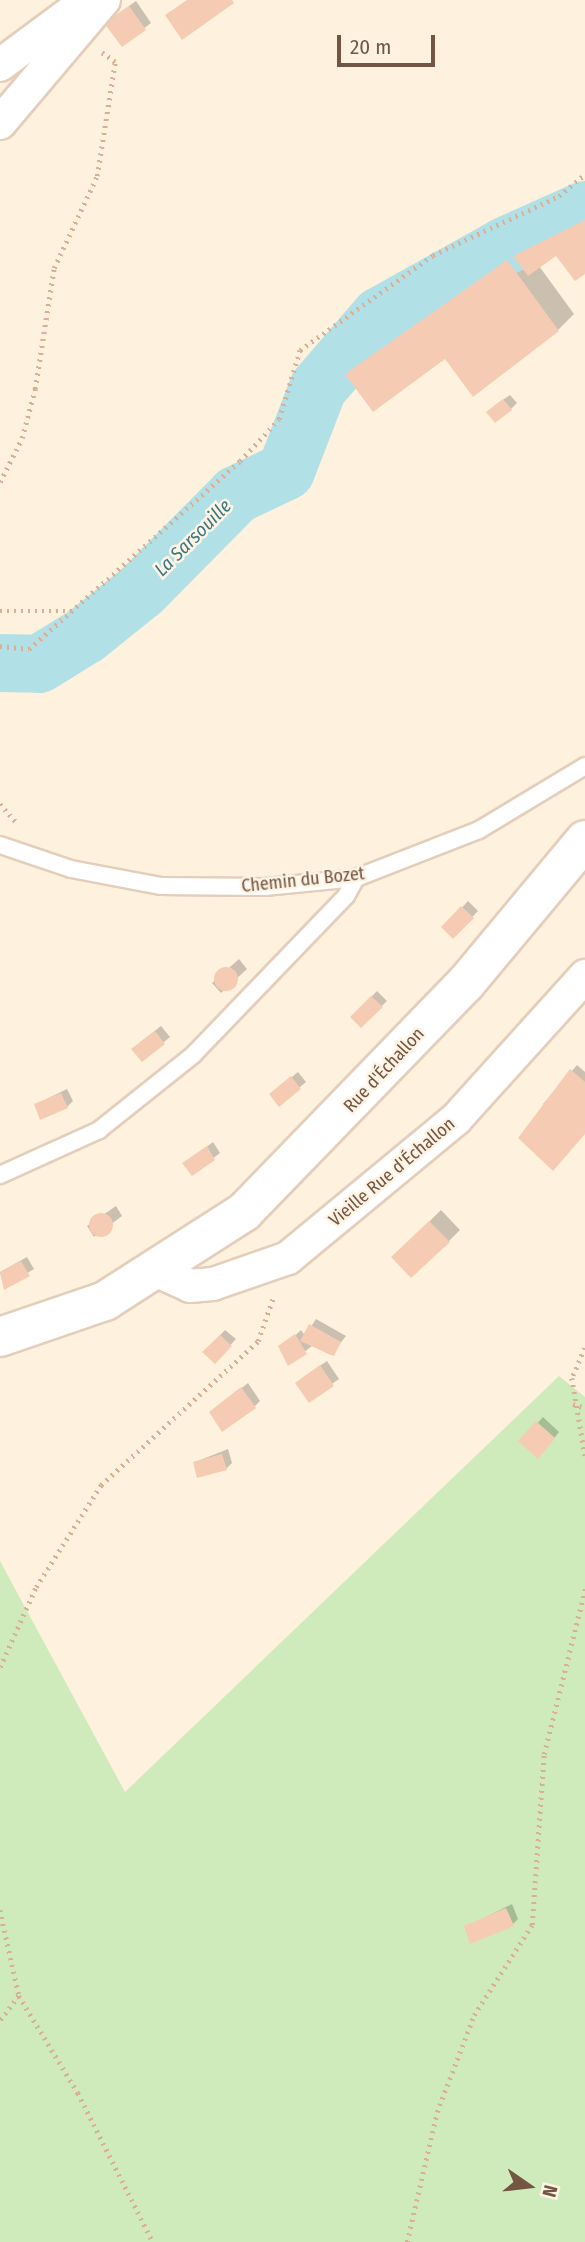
<!DOCTYPE html>
<html>
<head>
<meta charset="utf-8">
<style>
	body { margin:0 }
	#map { position:relative; width:585px; height:2242px; overflow:hidden; background:#fef1dd; font-family:"Fira Sans Condensed",sans-serif }
	div>[style] { position:absolute }
	[style*='--x'] { left:calc(var(--x)*1px); top:calc(var(--y)*1px); width:calc(var(--w)*1px); rotate:calc(var(--a)*1deg) }
	.green>* { inset:0; background:#cfebbb }
	.shadow>* { inset:0; background:#0003 }
	.river>* { height:58px; margin:-29px; padding:0 29px; transform-origin:29px; border-radius:29px; background:#b1e0e7 }
	.building>* { inset:0; background:#f5ccb3 }
	.round { border-radius:50% }
	.path>* { height:4.5px; margin-top:-2.25px; transform-origin:0; background:repeating-linear-gradient(90deg,#d9b096 0 2px,transparent 0 7px) }
	.roads { filter:drop-shadow(2px 0 #e3cebc) drop-shadow(-2px 0 #e3cebc) drop-shadow(0 2px #e3cebc) drop-shadow(0 -2px #e3cebc) }
	.lane>* { height:16px; margin:-8px; padding:0 8px; transform-origin:8px; border-radius:8px; background:#fff }
	.street>* { height:32px; margin:-16px; padding:0 16px; transform-origin:16px; border-radius:16px; background:#fff }
	.secondary>* { height:38px; margin:-19px; padding:0 19px; transform-origin:19px; border-radius:19px; background:#fff }
	span { translate:-50% -50%; white-space:nowrap; text-align:center; line-height:1.15; -webkit-text-stroke:5px #fff4e4; paint-order:stroke }
	.street-label { font-size:18px; color:#745544 }
	.water-label { font-size:19px; color:#3b7783; font-style:italic }
	.north { position:absolute; left:494px; top:2151px; width:70px; height:70px; -webkit-text-stroke:5px #fff4e4; paint-order:stroke; rotate:104deg; font-size:19px; font-weight:700; line-height:28px; text-align:center; color:#745544 }
	.north::after { content:''; display:block; margin:auto; width:24px; height:32px; background:#745544; clip-path:polygon(50% 0,100% 100%,50% 72%,0 100%) }
	.scale { position:absolute; left:337px; top:35px; width:98px; height:32px; box-sizing:border-box; border:4px solid #745544; border-top:0; padding-left:9px; font-size:21px; line-height:24px; white-space:nowrap; color:#745544; -webkit-text-stroke:5px #fff4e4; paint-order:stroke }
</style>
</head>
<body>
<div id="map">
	<div class="green">
		<div style="clip-path:polygon(559px 1376px,585px 1397px,585px 2242px,0 2242px,0 1561px,125px 1792px)"></div>
	</div>
	<div class="shadow">
		<div style="clip-path:polygon(136px 1px,151px 23px,123px 44px,112px 18px)"></div>
		<div style="clip-path:polygon(585px 216px,585px 271px,556px 254px,539px 266px,574px 314px,558px 330px,347px 374px,524px 245px)"></div>
		<div style="clip-path:polygon(510px 395px,517px 403px,511px 409px,494px 406px)"></div>
		<div style="clip-path:polygon(468px 901px,478px 911px,453px 937px,444px 927px)"></div>
		<div style="clip-path:polygon(239px 959px,247px 969px,221px 993px,212px 983px)"></div>
		<div style="clip-path:polygon(377px 991px,387px 1001px,361px 1026px,352px 1017px)"></div>
		<div style="clip-path:polygon(161px 1026px,170px 1037px,142px 1060px,139px 1043px)"></div>
		<div style="clip-path:polygon(577px 1065px,585px 1072px,585px 1133px,543px 1104px)"></div>
		<div style="clip-path:polygon(298px 1072px,306px 1082px,279px 1105px,277px 1089px)"></div>
		<div style="clip-path:polygon(67px 1089px,73px 1101px,67px 1107px,36px 1104px)"></div>
		<div style="clip-path:polygon(213px 1142px,220px 1153px,192px 1174px,185px 1163px)"></div>
		<div style="clip-path:polygon(116px 1206px,122px 1216px,94px 1237px,87px 1226px)"></div>
		<div style="clip-path:polygon(441px 1210px,460px 1230px,449px 1241px,393px 1257px)"></div>
		<div style="clip-path:polygon(27px 1257px,34px 1269px,4px 1287px,0 1272px)"></div>
		<div style="clip-path:polygon(316px 1319px,346px 1336px,331px 1355px,312px 1346px,289px 1364px,280px 1350px,301px 1330px,305px 1336px)"></div>
		<div style="clip-path:polygon(225px 1330px,236px 1339px,215px 1362px,204px 1352px)"></div>
		<div style="clip-path:polygon(327px 1361px,339px 1379px,309px 1400px,302px 1378px)"></div>
		<div style="clip-path:polygon(248px 1383px,260px 1401px,255px 1406px,217px 1407px)"></div>
		<div style="clip-path:polygon(543px 1417px,559px 1432px,544px 1451px,521px 1441px)"></div>
		<div style="clip-path:polygon(228px 1449px,232px 1463px,226px 1469px,195px 1462px)"></div>
		<div style="clip-path:polygon(512px 1904px,518px 1919px,513px 1924px,466px 1927px)"></div>
	</div>
	<div class="river">
		<div style="--x:0;--y:663;--w:39;--a:1"></div>
		<div style="--x:39;--y:664;--w:55;--a:-31.7"></div>
		<div style="--x:86;--y:635;--w:70;--a:-38.7"></div>
		<div style="--x:141;--y:591;--w:135;--a:-45.3"></div>
		<div style="--x:236;--y:495;--w:55;--a:-25.6"></div>
		<div style="--x:286;--y:471;--w:89;--a:-68.9"></div>
		<div style="--x:318;--y:388;--w:95;--a:-49.3"></div>
		<div style="--x:380;--y:316;--w:143;--a:-29.2"></div>
		<div style="--x:505;--y:246;--w:88;--a:-24.2"></div>
	</div>
	<div class="building">
		<div style="clip-path:polygon(187px 0,232px 0,234px 3px,182px 40px,165px 15px)"></div>
		<div style="clip-path:polygon(129px 6px,146px 30px,122px 47px,104px 23px)"></div>
		<div style="clip-path:polygon(585px 220px,585px 274px,575px 281px,556px 256px,528px 276px,513px 256px)"></div>
		<div style="clip-path:polygon(507px 260px,559px 331px,473px 397px,445px 359px,373px 412px,345px 374px)"></div>
		<div style="clip-path:polygon(503px 399px,512px 410px,495px 423px,486px 412px)"></div>
		<div style="clip-path:polygon(461px 906px,474px 918px,453px 939px,441px 927px)"></div>
		<div class="round" style="left:214px;top:967px;width:24px;height:24px"></div>
		<div style="clip-path:polygon(371px 996px,383px 1007px,361px 1028px,350px 1017px)"></div>
		<div style="clip-path:polygon(155px 1031px,165px 1044px,142px 1062px,131px 1049px)"></div>
		<div style="clip-path:polygon(570px 1069px,585px 1082px,585px 1134px,553px 1171px,518px 1138px)"></div>
		<div style="clip-path:polygon(291px 1076px,301px 1089px,279px 1107px,269px 1094px)"></div>
		<div style="clip-path:polygon(61px 1093px,68px 1108px,40px 1120px,34px 1104px)"></div>
		<div style="clip-path:polygon(207px 1146px,215px 1160px,192px 1176px,182px 1163px)"></div>
		<div class="round" style="left:89px;top:1213px;width:24px;height:24px"></div>
		<div style="clip-path:polygon(429px 1221px,450px 1242px,411px 1278px,391px 1257px)"></div>
		<div style="clip-path:polygon(21px 1261px,30px 1276px,4px 1290px,0 1272px)"></div>
		<div style="clip-path:polygon(309px 1324px,341px 1342px,334px 1356px,300px 1341px)"></div>
		<div style="clip-path:polygon(295px 1334px,307px 1354px,288px 1366px,278px 1346px)"></div>
		<div style="clip-path:polygon(220px 1335px,232px 1346px,215px 1364px,202px 1352px)"></div>
		<div style="clip-path:polygon(320px 1365px,334px 1386px,309px 1403px,295px 1383px)"></div>
		<div style="clip-path:polygon(241px 1387px,256px 1408px,222px 1432px,209px 1412px)"></div>
		<div style="clip-path:polygon(536px 1421px,555px 1438px,538px 1459px,518px 1441px)"></div>
		<div style="clip-path:polygon(222px 1454px,227px 1470px,197px 1478px,193px 1462px)"></div>
		<div style="clip-path:polygon(506px 1908px,514px 1926px,470px 1944px,464px 1926px)"></div>
	</div>
	<div class="path">
		<div style="--x:0;--y:482;--w:49;--a:-63.4"></div>
		<div style="--x:22;--y:438;--w:51;--a:-75.1"></div>
		<div style="--x:35;--y:389;--w:122;--a:-81.1"></div>
		<div style="--x:54;--y:268;--w:102;--a:-64.9"></div>
		<div style="--x:97;--y:176;--w:115;--a:-81"></div>
		<div style="--x:115;--y:62;--w:16;--a:-145"></div>
		<div style="--x:0;--y:611;--w:73;--a:0"></div>
		<div style="--x:0;--y:646;--w:29;--a:6"></div>
		<div style="--x:29;--y:649;--w:283;--a:-41.7"></div>
		<div style="--x:240;--y:461;--w:57;--a:-47.1"></div>
		<div style="--x:279;--y:419;--w:72;--a:-73.1"></div>
		<div style="--x:300;--y:350;--w:163;--a:-35.5"></div>
		<div style="--x:433;--y:255;--w:139;--a:-25.1"></div>
		<div style="--x:559;--y:196;--w:34;--a:-40"></div>
		<div style="--x:0;--y:804;--w:27;--a:48"></div>
		<div style="--x:585;--y:1348;--w:33;--a:113"></div>
		<div style="--x:572;--y:1378;--w:79;--a:80.5"></div>
		<div style="--x:573;--y:1404;--w:13;--a:18"></div>
		<div style="--x:0;--y:1667;--w:88;--a:-65.8"></div>
		<div style="--x:36;--y:1587;--w:121;--a:-57.5"></div>
		<div style="--x:101;--y:1485;--w:213;--a:-42.5"></div>
		<div style="--x:258;--y:1341;--w:46;--a:-70.8"></div>
		<div style="--x:0;--y:1910;--w:88;--a:77.5"></div>
		<div style="--x:19;--y:1996;--w:31;--a:127"></div>
		<div style="--x:19;--y:1996;--w:114;--a:58.7"></div>
		<div style="--x:78;--y:2093;--w:167;--a:63.3"></div>
		<div style="--x:407;--y:2242;--w:133;--a:-77"></div>
		<div style="--x:437;--y:2112;--w:104;--a:-69.1"></div>
		<div style="--x:474;--y:2015;--w:107;--a:-57.2"></div>
		<div style="--x:532;--y:1925;--w:171;--a:-86"></div>
		<div style="--x:544;--y:1754;--w:170;--a:-76"></div>
	</div>
	<div class="roads">
		<div class="lane">
			<div style="--x:0;--y:845;--w:75;--a:18.7"></div>
			<div style="--x:71;--y:869;--w:92;--a:10.7"></div>
			<div style="--x:161;--y:886;--w:104;--a:0.6"></div>
			<div style="--x:265;--y:887;--w:91;--a:-5.6"></div>
			<div style="--x:356;--y:878;--w:132;--a:-21.3"></div>
			<div style="--x:479;--y:830;--w:124;--a:-31.1"></div>
			<div style="--x:0;--y:1175;--w:109;--a:-24.4"></div>
			<div style="--x:99;--y:1130;--w:120;--a:-38.6"></div>
			<div style="--x:193;--y:1055;--w:221;--a:-46.1"></div>
			<div style="--x:346;--y:896;--w:21;--a:-61"></div>
		</div>
		<div class="street">
			<div style="--x:0;--y:65;--w:109;--a:-36.5"></div>
			<div style="--x:0;--y:123;--w:161;--a:-49.8"></div>
			<div style="--x:157;--y:1271;--w:36;--a:24"></div>
			<div style="--x:190;--y:1286;--w:23;--a:-5"></div>
			<div style="--x:213;--y:1284;--w:79;--a:-19.1"></div>
			<div style="--x:288;--y:1258;--w:218;--a:-39.6"></div>
			<div style="--x:456;--y:1119;--w:193;--a:-47.9"></div>
		</div>
		<div class="secondary">
			<div style="--x:0;--y:1337;--w:111;--a:-18.9"></div>
			<div style="--x:105;--y:1301;--w:165;--a:-32.6"></div>
			<div style="--x:244;--y:1212;--w:319;--a:-45.9"></div>
			<div style="--x:466;--y:983;--w:186;--a:-50.2"></div>
		</div>
	</div>
	<div class="street-label">
		<span style="left:303px;top:880px;rotate:-6deg">Chemin du Bozet</span>
		<span style="left:384px;top:1070px;rotate:-47deg">Rue d'Échallon</span>
		<span style="left:392px;top:1172px;rotate:-40deg">Vieille Rue d'Échallon</span>
	</div>
	<div class="water-label">
		<span style="left:193px;top:538px;rotate:-45deg">La Sarsouille</span>
	</div>
	<div class="north">N</div>
	<div class="scale">20 m</div>
</div>
</body>
</html>
